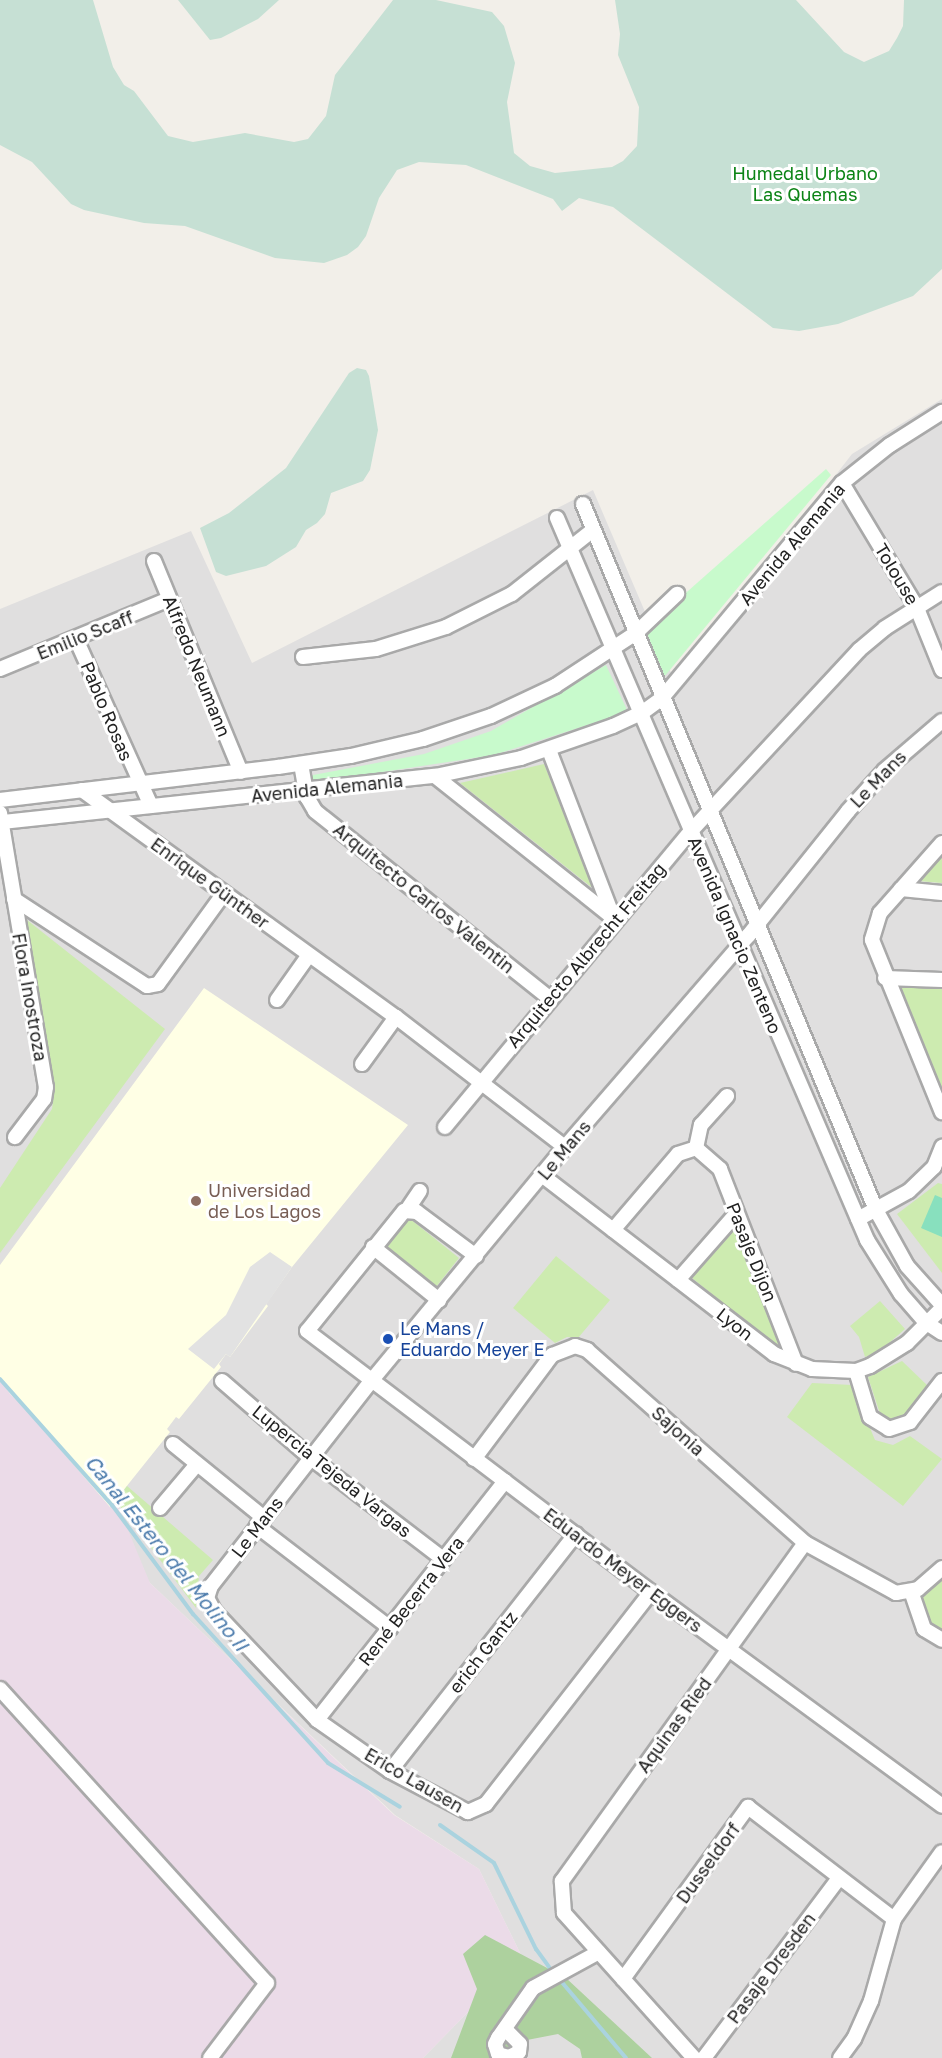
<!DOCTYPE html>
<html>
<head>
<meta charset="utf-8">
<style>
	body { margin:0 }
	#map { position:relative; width:942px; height:2058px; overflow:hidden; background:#f2efe9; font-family:"Golos Text",sans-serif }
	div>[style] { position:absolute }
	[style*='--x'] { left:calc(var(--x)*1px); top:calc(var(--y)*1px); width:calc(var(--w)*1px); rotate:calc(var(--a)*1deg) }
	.residential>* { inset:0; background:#e0dfdf }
	.industrial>* { inset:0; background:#ebdbe8 }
	.education>* { inset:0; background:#ffffe5 }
	.grass>* { inset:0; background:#cdebb0 }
	.forest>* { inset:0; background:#add19e }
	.wetland>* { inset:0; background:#c6e0d4 }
	.park>* { inset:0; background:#c8facc }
	.pitch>* { inset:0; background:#88e0be }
	.parking>* { inset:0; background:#e2e2e2 }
	.stream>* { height:4px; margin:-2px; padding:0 2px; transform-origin:2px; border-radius:2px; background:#aad3df }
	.roads { filter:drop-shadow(2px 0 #a9a9a9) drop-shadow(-2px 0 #a9a9a9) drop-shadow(0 2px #a9a9a9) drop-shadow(0 -2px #a9a9a9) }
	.street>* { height:14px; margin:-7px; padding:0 7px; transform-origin:7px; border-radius:7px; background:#fff }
	.dots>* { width:16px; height:16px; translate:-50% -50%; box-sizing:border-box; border:3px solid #fff; border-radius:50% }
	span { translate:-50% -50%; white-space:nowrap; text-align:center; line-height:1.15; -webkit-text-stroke:6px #fff; paint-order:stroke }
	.park-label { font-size:18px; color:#0c8416 }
	.street-label { font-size:18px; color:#222 }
	.education-label { font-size:18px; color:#785e54 }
	.left { translate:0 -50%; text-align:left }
	.transit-label { font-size:18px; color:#164399 }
	.water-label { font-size:20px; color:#4a7aab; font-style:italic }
</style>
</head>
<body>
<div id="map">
	<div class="residential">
		<div style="clip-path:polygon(942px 399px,942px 2058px,423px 2058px,522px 1957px,479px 1869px,395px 1815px,150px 1583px,0 1379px,0 609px,191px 531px,252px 663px,593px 490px,675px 682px,852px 454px)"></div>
	</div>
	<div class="industrial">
		<div style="clip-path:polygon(0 1379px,10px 1394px,116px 1501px,150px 1583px,394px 1815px,479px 1869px,522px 1957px,423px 2058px,0 2058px)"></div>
	</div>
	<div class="education">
		<div style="clip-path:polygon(204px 988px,408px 1125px,292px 1267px,266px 1304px,268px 1306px,230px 1357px,226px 1354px,219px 1364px,221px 1367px,179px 1419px,176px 1417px,167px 1429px,170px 1432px,110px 1507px,0 1379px,0 1265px)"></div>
	</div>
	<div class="grass">
		<div style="clip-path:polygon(544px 764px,595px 890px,460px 783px)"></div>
		<div style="clip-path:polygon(942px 855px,942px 883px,918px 881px)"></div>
		<div style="clip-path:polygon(27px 920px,165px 1029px,0 1253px,0 1188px,52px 1109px,54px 1094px)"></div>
		<div style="clip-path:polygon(898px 985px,942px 985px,942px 1096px)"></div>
		<div style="clip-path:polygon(938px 1183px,942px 1184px,942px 1273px,897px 1214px)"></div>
		<div style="clip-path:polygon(409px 1218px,459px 1258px,436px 1287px,385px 1247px)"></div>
		<div style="clip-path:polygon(734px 1227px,783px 1352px,692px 1278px)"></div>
		<div style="clip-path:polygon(556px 1256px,610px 1300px,578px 1338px,567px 1337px,555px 1343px,513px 1308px)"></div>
		<div style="clip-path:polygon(880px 1301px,905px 1329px,880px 1351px,865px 1357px,859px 1337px,850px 1326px)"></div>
		<div style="clip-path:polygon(902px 1361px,928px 1386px,905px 1415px,895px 1422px,882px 1420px,868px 1377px)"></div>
		<div style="clip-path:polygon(812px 1383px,852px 1385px,875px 1440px,893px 1445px,910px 1436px,942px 1459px,903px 1506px,787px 1417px)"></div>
		<div style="clip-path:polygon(127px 1486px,213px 1560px,199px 1576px,196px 1608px,116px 1501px)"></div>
		<div style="clip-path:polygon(942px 1578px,942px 1631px,931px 1625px,922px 1597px)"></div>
	</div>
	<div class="forest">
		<div style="clip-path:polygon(485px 1935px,566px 1978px,652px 2058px,582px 2058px,580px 2049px,558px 2034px,527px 2040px,516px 2058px,451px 2058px,477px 1989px,463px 1954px)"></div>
	</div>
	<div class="wetland">
		<div style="clip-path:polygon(0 0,93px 0,113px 67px,124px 85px,134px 91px,168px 136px,193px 142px,245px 133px,294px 142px,308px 139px,326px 116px,335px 75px,393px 0,436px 0,492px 12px,504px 26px,515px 63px,507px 102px,514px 153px,530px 166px,555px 173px,612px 167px,623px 161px,637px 146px,639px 107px,618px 55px,620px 34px,615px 0,796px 0,844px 52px,864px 62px,889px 51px,897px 38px,903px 26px,904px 0,942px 0,942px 269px,913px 296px,838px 324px,799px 331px,773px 328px,613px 207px,579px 198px,562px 211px,553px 199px,466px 165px,419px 162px,397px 170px,379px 198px,366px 236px,358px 247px,347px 255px,324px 263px,275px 258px,185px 226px,144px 223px,84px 210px,71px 204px,32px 162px,0 145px)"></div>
		<div style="clip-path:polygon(178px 0,279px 0,258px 19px,221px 38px,210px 40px)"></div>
		<div style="clip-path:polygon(357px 368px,366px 370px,369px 376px,378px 430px,370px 470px,363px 481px,331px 493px,325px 514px,317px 523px,306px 530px,296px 547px,266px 566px,226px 576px,216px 572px,200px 528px,229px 513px,286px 468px,349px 373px)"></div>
	</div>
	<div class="park">
		<div style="clip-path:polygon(826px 469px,831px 475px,664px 677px,645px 629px)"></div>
		<div style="clip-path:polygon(606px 665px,628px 712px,494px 755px,310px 783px,308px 776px,424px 754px,491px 731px)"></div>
	</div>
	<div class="pitch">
		<div style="clip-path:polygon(935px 1195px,942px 1198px,942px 1237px,921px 1228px)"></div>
	</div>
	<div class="parking">
		<div style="clip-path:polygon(270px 1252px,292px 1267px,230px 1357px,226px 1354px,214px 1369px,188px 1349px,226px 1315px,250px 1267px)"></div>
	</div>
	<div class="stream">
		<div style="--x:0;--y:1379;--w:169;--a:48.4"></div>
		<div style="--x:112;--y:1505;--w:136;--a:53.4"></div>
		<div style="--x:193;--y:1614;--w:201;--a:47.8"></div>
		<div style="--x:328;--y:1763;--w:84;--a:31.4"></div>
		<div style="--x:440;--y:1825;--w:66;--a:35.1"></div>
		<div style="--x:494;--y:1863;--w:96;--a:64"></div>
		<div style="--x:536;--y:1949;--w:24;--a:54"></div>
		<div style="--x:560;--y:1980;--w:102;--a:49.8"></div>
	</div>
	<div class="roads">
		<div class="street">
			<div style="--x:842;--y:483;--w:144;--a:59"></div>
			<div style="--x:916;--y:606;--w:69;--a:67.9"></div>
			<div style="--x:583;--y:504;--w:764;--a:67.46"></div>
			<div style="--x:876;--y:1210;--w:64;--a:61"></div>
			<div style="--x:907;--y:1266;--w:52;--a:48.1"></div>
			<div style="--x:557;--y:518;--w:786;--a:66.76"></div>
			<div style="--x:867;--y:1240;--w:64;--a:57.8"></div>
			<div style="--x:901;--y:1294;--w:37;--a:49"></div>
			<div style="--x:925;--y:1322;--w:20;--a:33"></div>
			<div style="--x:154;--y:561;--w:228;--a:67.6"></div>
			<div style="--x:76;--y:639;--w:183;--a:65.8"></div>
			<div style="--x:303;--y:657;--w:73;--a:-6.3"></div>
			<div style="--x:376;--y:649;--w:73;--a:-17.4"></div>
			<div style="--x:446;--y:627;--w:74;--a:-26.6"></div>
			<div style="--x:512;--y:594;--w:103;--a:-38.3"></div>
			<div style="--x:0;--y:669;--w:183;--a:-22.5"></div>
			<div style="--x:549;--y:750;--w:181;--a:69"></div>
			<div style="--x:301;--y:764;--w:34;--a:80"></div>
			<div style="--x:307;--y:797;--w:16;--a:60"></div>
			<div style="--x:315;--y:811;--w:300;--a:38.6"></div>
			<div style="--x:435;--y:776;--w:230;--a:38.5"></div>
			<div style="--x:82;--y:790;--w:387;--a:35.9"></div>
			<div style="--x:396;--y:1017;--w:213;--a:37.6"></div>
			<div style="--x:0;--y:800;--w:280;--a:-6.8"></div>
			<div style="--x:278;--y:767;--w:74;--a:-8.6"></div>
			<div style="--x:351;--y:756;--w:74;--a:-13.3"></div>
			<div style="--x:423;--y:739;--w:72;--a:-18.7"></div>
			<div style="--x:491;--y:716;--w:71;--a:-25.1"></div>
			<div style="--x:555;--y:686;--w:97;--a:-33.2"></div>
			<div style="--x:636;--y:633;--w:57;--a:-43.6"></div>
			<div style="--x:0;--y:813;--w:278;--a:80.5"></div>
			<div style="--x:46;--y:1087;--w:12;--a:99"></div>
			<div style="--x:44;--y:1099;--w:48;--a:127.3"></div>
			<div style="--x:2;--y:822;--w:435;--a:-6.1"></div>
			<div style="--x:435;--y:776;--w:88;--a:-11.8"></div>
			<div style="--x:521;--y:758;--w:97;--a:-19.2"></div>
			<div style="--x:613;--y:726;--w:33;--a:-25"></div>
			<div style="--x:643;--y:712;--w:24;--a:-36"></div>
			<div style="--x:662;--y:698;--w:280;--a:-50.1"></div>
			<div style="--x:842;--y:483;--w:61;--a:-38.4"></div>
			<div style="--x:890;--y:445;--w:62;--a:-32.4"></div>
			<div style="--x:942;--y:843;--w:94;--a:131.5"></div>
			<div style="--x:880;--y:913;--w:28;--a:107"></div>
			<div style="--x:872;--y:940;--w:186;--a:67.9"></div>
			<div style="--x:901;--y:889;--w:41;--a:5.6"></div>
			<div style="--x:14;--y:899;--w:159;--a:33.2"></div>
			<div style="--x:147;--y:986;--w:11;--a:-10"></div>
			<div style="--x:158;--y:984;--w:112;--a:-54"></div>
			<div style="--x:885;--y:978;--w:57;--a:2"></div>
			<div style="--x:277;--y:1000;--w:55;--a:-54.6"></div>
			<div style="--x:362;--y:1064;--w:58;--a:-54.1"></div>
			<div style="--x:445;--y:1127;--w:385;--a:-50.3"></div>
			<div style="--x:691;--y:831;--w:247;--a:-47.1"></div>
			<div style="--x:859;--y:650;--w:34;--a:-40"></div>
			<div style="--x:885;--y:628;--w:67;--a:-32.3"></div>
			<div style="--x:696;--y:1148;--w:32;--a:41"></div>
			<div style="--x:720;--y:1169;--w:209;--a:68.7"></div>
			<div style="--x:543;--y:1176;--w:292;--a:37.6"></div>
			<div style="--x:774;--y:1354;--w:41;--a:21.5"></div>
			<div style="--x:812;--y:1369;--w:44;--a:2.6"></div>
			<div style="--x:856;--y:1371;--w:15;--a:-20"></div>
			<div style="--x:870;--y:1366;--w:44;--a:-31.9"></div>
			<div style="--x:907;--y:1343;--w:49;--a:-45"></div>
			<div style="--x:407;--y:1210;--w:23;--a:-56"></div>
			<div style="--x:858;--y:1219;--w:58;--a:-28.8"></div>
			<div style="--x:909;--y:1191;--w:35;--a:-44"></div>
			<div style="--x:934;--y:1167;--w:22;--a:-68"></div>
			<div style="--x:613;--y:1230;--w:100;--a:-49.5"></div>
			<div style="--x:678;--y:1154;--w:19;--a:-18"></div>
			<div style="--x:696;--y:1148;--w:24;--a:-78"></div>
			<div style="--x:701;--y:1125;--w:39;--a:-48"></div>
			<div style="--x:373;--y:1247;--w:85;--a:38.8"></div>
			<div style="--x:476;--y:1256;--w:74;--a:-143.3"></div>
			<div style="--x:417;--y:1212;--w:13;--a:-176"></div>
			<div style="--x:404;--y:1211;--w:154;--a:128.9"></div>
			<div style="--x:307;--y:1331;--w:432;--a:37.2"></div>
			<div style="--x:651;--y:1592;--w:361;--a:36.3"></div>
			<div style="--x:678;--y:1280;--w:88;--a:-48.7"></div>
			<div style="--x:856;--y:1371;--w:48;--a:73.1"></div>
			<div style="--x:870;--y:1417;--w:22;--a:32"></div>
			<div style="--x:889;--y:1429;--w:22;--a:-18"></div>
			<div style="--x:910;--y:1422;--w:52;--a:-52"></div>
			<div style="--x:222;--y:1381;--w:118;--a:40.9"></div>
			<div style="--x:311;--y:1458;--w:166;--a:37.4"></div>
			<div style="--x:173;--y:1444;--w:117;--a:39.1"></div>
			<div style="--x:474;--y:1459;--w:130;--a:-53.1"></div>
			<div style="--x:552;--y:1355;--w:25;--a:-21"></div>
			<div style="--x:575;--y:1346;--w:13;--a:18"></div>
			<div style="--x:587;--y:1350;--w:291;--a:41.5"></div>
			<div style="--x:805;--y:1543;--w:104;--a:28.8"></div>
			<div style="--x:896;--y:1593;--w:22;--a:-10"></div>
			<div style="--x:918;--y:1589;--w:32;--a:-41"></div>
			<div style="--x:160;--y:1508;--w:57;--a:-49.9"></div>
			<div style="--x:257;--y:1526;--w:168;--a:37.5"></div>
			<div style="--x:911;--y:1591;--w:40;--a:71.1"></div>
			<div style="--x:924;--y:1629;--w:21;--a:31"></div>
			<div style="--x:651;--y:1592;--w:269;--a:127.9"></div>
			<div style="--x:486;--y:1804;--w:20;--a:156"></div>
			<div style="--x:468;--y:1812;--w:88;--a:-152.3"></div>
			<div style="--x:390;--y:1771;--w:89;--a:-145.1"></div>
			<div style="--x:317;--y:1720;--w:150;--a:-133.4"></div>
			<div style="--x:214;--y:1611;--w:15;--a:-118"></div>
			<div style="--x:207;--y:1598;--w:13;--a:-72"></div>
			<div style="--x:211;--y:1586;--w:261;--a:-52"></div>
			<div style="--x:372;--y:1380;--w:303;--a:-50.4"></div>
			<div style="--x:565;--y:1147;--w:279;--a:-49.1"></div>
			<div style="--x:748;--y:936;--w:160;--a:-51.3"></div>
			<div style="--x:848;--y:811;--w:55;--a:-47.9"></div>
			<div style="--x:885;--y:770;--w:75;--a:-40.7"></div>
			<div style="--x:0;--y:1689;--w:397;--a:47.8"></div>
			<div style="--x:267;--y:1983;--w:94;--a:127.2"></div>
			<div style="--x:317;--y:1720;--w:304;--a:-51.8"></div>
			<div style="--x:390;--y:1771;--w:301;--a:-51.9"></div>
			<div style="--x:623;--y:1979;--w:213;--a:-54"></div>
			<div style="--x:748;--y:1807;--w:184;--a:37.5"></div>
			<div style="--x:505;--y:2029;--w:21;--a:45"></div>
			<div style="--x:520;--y:2044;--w:8;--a:97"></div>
			<div style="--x:519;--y:2052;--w:11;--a:153"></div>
			<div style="--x:509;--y:2057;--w:11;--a:-165"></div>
			<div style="--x:498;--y:2054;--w:10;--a:-107"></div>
			<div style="--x:495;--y:2044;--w:7;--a:-63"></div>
			<div style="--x:498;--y:2038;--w:61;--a:-55"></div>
			<div style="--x:533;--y:1988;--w:75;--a:-28.6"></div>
			<div style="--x:694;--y:2058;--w:195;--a:-131.9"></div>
			<div style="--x:564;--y:1913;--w:32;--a:-94"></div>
			<div style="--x:562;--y:1881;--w:416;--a:-54.3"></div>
			<div style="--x:704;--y:2058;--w:225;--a:-53.1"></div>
			<div style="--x:840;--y:2058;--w:24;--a:-54"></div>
			<div style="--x:854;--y:2039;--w:42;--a:-65.9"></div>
			<div style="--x:871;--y:2001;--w:85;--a:-74.3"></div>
			<div style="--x:894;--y:1919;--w:82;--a:-54.4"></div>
		</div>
	</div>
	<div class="dots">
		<div style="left:196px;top:1201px;background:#8d6e63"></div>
		<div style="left:388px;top:1339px;background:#1a4fb4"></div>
	</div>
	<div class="park-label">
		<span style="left:805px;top:184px">Humedal Urbano<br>Las Quemas</span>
	</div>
	<div class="street-label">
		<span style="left:792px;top:544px;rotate:-50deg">Avenida Alemania</span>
		<span style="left:897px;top:574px;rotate:59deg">Tolouse</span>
		<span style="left:85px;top:635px;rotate:-22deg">Emilio Scaff</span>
		<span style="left:197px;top:666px;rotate:68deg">Alfredo Neumann</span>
		<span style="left:107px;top:711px;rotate:67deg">Pablo Rosas</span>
		<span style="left:878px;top:779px;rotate:-46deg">Le Mans</span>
		<span style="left:327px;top:788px;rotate:-6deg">Avenida Alemania</span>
		<span style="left:210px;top:883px;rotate:36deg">Enrique Günther</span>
		<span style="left:424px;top:898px;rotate:39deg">Arquitecto Carlos Valentin</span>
		<span style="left:735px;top:935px;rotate:67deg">Avenida Ignacio Zenteno</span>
		<span style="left:586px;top:955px;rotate:-50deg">Arquitecto Albrecht Freitag</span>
		<span style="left:30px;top:997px;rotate:80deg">Flora Inostroza</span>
		<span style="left:564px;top:1150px;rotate:-50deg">Le Mans</span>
		<span style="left:752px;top:1252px;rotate:68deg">Pasaje Dijon</span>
		<span style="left:735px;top:1324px;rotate:38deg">Lyon</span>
		<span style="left:678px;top:1431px;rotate:42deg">Sajonia</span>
		<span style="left:332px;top:1471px;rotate:39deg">Lupercia Tejeda Vargas</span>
		<span style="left:257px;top:1527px;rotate:-52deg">Le Mans</span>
		<span style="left:623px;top:1570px;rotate:37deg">Eduardo Meyer Eggers</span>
		<span style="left:411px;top:1601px;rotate:-52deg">René Becerra Vera</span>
		<span style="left:483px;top:1652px;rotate:-52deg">erich Gantz</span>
		<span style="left:674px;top:1725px;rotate:-54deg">Aquinas Ried</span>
		<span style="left:414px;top:1780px;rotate:30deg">Erico Lausen</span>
		<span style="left:708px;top:1863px;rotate:-54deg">Dusseldorf</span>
		<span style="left:771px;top:1968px;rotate:-53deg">Pasaje Dresden</span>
	</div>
	<div class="education-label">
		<span class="left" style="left:208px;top:1201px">Universidad<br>de Los Lagos</span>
	</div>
	<div class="transit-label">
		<span class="left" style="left:400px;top:1339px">Le Mans /<br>Eduardo Meyer E</span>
	</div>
	<div class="water-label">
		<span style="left:167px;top:1553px;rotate:51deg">Canal Estero del Molino II</span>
	</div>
</div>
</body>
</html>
